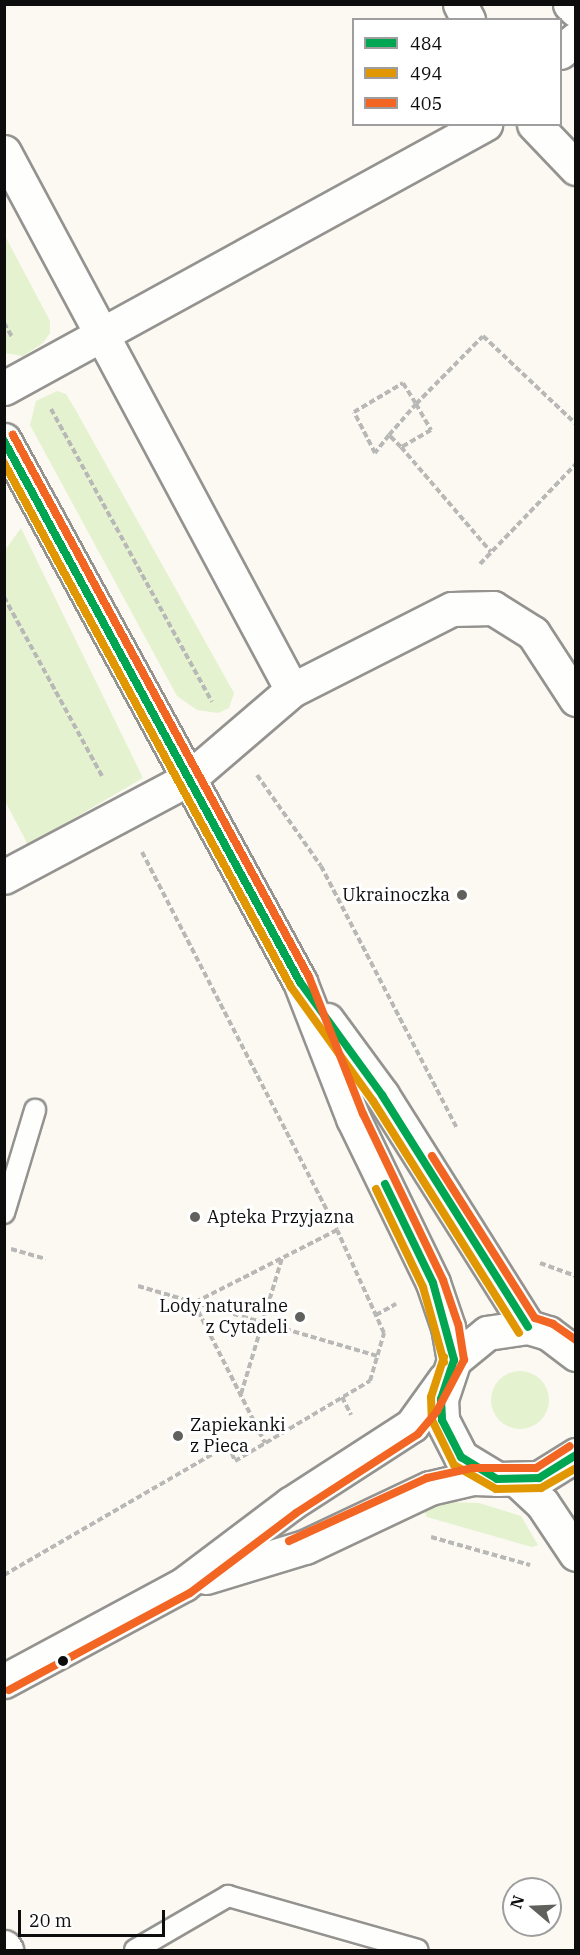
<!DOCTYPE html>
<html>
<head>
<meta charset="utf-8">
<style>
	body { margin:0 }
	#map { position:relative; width:580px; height:1955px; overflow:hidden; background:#fbf9f2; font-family:"IBM Plex Serif",serif }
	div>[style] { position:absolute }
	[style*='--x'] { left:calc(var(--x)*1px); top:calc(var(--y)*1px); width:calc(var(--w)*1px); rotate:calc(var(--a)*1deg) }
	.green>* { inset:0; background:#e4f2d0 }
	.round { border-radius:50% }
	.path>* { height:4px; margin-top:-2px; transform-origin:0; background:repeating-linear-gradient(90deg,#b8b8b6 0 6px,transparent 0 9px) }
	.roads { filter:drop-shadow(2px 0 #949390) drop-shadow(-2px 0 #949390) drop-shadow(0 2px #949390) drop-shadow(0 -2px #949390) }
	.service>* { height:20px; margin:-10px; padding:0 10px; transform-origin:10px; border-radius:10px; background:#fefefd }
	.minor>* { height:33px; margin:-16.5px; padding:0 16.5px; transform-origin:16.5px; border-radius:16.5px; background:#fefefd }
	.tertiary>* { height:33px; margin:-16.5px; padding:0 16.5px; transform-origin:16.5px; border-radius:16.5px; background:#fefefd }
	.bus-1>* { height:8px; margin:-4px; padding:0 4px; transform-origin:4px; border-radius:4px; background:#00a651 }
	.bus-2>* { height:8px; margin:-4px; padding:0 4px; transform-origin:4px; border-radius:4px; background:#e09701 }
	.bus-3>* { height:8px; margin:-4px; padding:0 4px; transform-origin:4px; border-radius:4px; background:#f26522 }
	.dots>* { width:16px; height:16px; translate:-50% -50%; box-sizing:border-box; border:3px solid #fff; border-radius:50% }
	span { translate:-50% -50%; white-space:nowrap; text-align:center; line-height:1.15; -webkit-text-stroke:6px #fff; paint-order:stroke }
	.poi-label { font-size:18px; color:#0d0d0d }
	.right { translate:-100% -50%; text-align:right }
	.left { translate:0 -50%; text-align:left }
	.frame { position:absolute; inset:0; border:6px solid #0d0d0d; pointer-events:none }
	.legend { position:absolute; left:352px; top:18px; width:210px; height:108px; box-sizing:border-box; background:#fff; border:2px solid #9e9e9e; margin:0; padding:8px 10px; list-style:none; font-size:18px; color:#0d0d0d }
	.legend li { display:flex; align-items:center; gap:12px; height:30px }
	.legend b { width:30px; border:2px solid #9e9e9e }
	.north { position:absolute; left:502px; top:1877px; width:60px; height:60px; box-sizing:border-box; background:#fff; border:2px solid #9e9e9e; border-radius:50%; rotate:289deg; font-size:16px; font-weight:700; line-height:24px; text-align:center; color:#0d0d0d }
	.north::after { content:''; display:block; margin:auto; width:21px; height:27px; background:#60605d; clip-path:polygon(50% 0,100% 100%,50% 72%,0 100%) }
	.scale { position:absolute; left:18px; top:1910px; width:147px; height:27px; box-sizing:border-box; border:3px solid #0d0d0d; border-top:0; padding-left:8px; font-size:18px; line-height:21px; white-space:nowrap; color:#0d0d0d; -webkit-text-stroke:4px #fff; paint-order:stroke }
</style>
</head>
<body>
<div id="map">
	<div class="green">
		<div style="clip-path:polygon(4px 234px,50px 321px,50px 333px,43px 343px,23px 356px,5px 353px)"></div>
		<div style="clip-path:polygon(57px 391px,66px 394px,75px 409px,234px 693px,229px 708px,218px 713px,197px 710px,177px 696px,30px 425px,36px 401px)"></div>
		<div style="clip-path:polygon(21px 528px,143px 778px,28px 845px,4px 799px,5px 550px)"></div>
		<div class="round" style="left:491px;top:1371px;width:58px;height:58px"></div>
		<div style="clip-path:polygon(451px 1502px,479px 1503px,521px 1516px,538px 1545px,532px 1547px,427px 1517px,422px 1507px)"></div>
	</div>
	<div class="path">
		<div style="--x:4;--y:323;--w:16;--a:60"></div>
		<div style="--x:51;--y:409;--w:334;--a:61.2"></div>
		<div style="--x:389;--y:435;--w:23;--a:128"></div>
		<div style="--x:375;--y:453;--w:46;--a:-117.1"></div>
		<div style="--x:354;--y:412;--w:57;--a:-30.6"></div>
		<div style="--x:403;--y:383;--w:25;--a:58"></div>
		<div style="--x:416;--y:404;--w:95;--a:-45.4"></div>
		<div style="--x:483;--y:336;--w:128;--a:43.4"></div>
		<div style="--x:401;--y:447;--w:17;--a:-135"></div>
		<div style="--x:389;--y:435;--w:41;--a:-48.9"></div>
		<div style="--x:416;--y:404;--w:30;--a:60"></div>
		<div style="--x:431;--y:430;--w:34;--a:150"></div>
		<div style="--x:401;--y:447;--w:138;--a:49.4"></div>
		<div style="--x:480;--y:564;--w:139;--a:-46.2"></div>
		<div style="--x:4;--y:597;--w:204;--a:61.3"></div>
		<div style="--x:257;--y:775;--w:111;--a:54.9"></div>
		<div style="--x:321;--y:866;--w:295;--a:62.6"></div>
		<div style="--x:142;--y:852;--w:425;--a:62.7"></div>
		<div style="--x:11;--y:1249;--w:36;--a:16"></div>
		<div style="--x:540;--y:1263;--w:38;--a:20"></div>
		<div style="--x:138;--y:1286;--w:249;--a:16.3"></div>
		<div style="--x:376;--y:1315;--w:23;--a:-29"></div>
		<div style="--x:241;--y:1394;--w:142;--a:-73.2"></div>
		<div style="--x:342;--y:1397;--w:20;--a:63"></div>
		<div style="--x:431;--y:1537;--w:103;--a:15.8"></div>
		<div style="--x:4;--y:1575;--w:259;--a:-30.1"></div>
		<div style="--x:228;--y:1445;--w:17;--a:66"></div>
		<div style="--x:235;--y:1461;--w:157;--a:-30.7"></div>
		<div style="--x:370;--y:1381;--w:50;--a:-73.7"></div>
		<div style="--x:384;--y:1333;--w:113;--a:-114.5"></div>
		<div style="--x:337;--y:1230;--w:161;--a:153"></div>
		<div style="--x:194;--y:1303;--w:157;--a:63.1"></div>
	</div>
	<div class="roads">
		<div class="service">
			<div style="--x:4;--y:1213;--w:108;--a:-73.2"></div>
			<div style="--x:135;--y:1950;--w:108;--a:-30.1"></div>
			<div style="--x:228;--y:1896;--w:197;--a:15.9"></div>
		</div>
		<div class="minor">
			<div style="--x:460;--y:4;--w:18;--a:63"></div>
			<div style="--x:570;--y:4;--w:8;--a:45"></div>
			<div style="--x:560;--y:52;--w:21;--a:-39"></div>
			<div style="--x:534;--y:124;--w:61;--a:46.3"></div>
			<div style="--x:4;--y:152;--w:610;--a:61.84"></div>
			<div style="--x:292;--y:690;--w:137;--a:139.4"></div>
			<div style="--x:188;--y:779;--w:208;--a:152"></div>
			<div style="--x:4;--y:388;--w:549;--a:-28.76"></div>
			<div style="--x:292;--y:690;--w:179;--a:-26.9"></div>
			<div style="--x:452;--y:609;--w:41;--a:-1.4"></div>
			<div style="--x:493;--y:608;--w:47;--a:32"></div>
			<div style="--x:533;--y:633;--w:79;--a:56.9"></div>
			<div style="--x:518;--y:1481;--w:33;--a:43"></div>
			<div style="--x:542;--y:1503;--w:61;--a:56.3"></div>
			<div style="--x:4;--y:1947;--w:4;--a:56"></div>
		</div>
		<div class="tertiary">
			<div style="--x:4;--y:440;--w:618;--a:61.36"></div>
			<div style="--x:300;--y:982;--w:146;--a:68.7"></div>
			<div style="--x:353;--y:1118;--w:183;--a:64.1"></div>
			<div style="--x:433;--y:1283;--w:46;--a:71.2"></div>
			<div style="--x:448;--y:1327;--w:34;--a:80"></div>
			<div style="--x:327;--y:1020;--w:93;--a:53.7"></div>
			<div style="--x:382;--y:1095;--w:274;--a:57.8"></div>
			<div style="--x:576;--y:1354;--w:35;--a:-143"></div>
			<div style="--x:548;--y:1333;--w:21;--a:-163"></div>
			<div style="--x:528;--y:1327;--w:41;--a:171.7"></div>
			<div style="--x:487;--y:1333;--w:43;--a:140.7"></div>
			<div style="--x:454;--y:1360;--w:41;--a:108.4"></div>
			<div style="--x:441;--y:1399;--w:21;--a:87"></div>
			<div style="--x:442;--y:1420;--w:42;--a:62.8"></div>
			<div style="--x:461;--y:1457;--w:42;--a:31.4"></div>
			<div style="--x:497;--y:1479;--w:42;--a:-1.4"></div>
			<div style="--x:539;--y:1478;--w:44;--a:-31.9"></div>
			<div style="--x:206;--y:1577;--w:103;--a:-16.9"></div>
			<div style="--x:305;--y:1547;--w:138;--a:-25.3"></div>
			<div style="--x:430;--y:1488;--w:44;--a:-13.1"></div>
			<div style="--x:473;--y:1478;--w:24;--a:2"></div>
			<div style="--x:4;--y:1681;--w:204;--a:-28.3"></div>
			<div style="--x:184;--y:1584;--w:133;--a:-37"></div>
			<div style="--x:290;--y:1504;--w:145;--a:-32.9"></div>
			<div style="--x:412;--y:1425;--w:57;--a:-54.3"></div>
		</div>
	</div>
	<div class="bus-1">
		<div style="--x:4;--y:441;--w:617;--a:61.32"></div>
		<div style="--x:300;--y:982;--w:140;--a:54"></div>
		<div style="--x:382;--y:1095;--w:274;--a:57.8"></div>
		<div style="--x:385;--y:1184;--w:110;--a:64.1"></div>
		<div style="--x:433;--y:1283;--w:80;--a:74.7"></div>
		<div style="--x:454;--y:1360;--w:41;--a:108.4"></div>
		<div style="--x:441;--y:1399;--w:21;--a:87"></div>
		<div style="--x:442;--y:1420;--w:42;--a:62.8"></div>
		<div style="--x:461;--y:1457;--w:42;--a:31.4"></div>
		<div style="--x:497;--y:1479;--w:42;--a:-1.4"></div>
		<div style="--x:539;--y:1478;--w:44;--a:-31.9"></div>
	</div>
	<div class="bus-2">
		<div style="--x:4;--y:463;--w:597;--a:61.29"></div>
		<div style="--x:291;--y:987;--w:140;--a:54.3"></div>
		<div style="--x:373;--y:1101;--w:274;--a:57.8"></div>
		<div style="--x:376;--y:1189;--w:109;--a:64.4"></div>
		<div style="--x:423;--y:1287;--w:78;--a:74.4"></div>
		<div style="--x:444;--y:1357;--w:42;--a:108"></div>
		<div style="--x:431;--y:1397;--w:23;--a:88"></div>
		<div style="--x:432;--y:1420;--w:50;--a:63.9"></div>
		<div style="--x:454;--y:1465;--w:48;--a:29.7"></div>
		<div style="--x:496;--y:1489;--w:45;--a:-1.3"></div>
		<div style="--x:541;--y:1488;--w:40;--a:-29.7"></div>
	</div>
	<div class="bus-3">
		<div style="--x:432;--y:1156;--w:192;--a:57.6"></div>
		<div style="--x:535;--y:1318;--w:19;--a:18"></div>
		<div style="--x:553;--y:1324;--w:28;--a:35"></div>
		<div style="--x:289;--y:1541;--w:152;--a:-24.5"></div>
		<div style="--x:427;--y:1478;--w:46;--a:-12.5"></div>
		<div style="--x:472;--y:1468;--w:64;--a:0"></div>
		<div style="--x:536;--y:1468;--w:40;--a:-32.9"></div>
		<div style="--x:9;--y:1690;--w:205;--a:-28.2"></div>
		<div style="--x:190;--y:1593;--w:133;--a:-37"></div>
		<div style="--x:296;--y:1513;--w:145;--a:-32.9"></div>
		<div style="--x:418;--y:1434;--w:30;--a:-50"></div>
		<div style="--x:437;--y:1411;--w:58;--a:-62.1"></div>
		<div style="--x:464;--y:1360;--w:36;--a:-99"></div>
		<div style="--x:458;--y:1324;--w:46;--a:-108.8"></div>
		<div style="--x:443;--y:1280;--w:184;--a:-115.7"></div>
		<div style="--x:363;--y:1114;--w:147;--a:-111.5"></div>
		<div style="--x:309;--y:977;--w:618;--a:-118.64"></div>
	</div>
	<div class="dots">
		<div style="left:462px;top:895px;background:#60605d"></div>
		<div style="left:195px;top:1217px;background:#60605d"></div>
		<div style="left:300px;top:1317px;background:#60605d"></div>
		<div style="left:178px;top:1436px;background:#60605d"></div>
		<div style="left:63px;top:1661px;background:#0d0d0d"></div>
	</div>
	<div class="poi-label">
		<span class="right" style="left:450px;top:895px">Ukrainoczka</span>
		<span class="left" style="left:207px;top:1217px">Apteka Przyjazna</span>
		<span class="right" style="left:288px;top:1317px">Lody naturalne<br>z Cytadeli</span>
		<span class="left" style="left:190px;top:1436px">Zapiekanki<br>z Pieca</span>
	</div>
	<div class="frame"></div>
	<ul class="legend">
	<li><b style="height:8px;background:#00a651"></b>484</li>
	<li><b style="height:8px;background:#e09701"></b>494</li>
	<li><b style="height:8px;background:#f26522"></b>405</li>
	</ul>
	<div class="north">N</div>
	<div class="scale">20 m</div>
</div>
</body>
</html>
